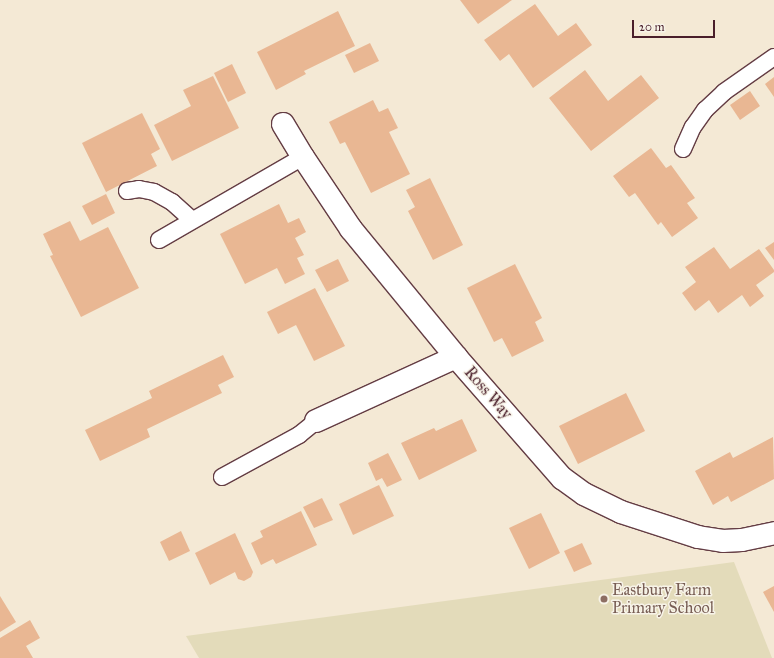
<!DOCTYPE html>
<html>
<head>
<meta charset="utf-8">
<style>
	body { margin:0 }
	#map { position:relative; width:774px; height:658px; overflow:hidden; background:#f4e9d5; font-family:"IM FELL Great Primer",serif }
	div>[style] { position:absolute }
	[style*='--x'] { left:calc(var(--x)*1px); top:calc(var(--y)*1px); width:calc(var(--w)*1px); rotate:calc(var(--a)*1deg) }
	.built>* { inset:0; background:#e3dbba }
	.building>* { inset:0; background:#e9b793 }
	.roads { filter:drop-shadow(1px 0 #643d44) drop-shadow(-1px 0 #643d44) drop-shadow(0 1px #643d44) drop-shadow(0 -1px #643d44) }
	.service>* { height:16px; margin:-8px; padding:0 8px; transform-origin:8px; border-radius:8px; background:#fff }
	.minor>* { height:22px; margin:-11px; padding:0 11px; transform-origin:11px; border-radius:11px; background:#fff }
	.dots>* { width:11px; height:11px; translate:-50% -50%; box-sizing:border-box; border:2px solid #f7f3e8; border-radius:50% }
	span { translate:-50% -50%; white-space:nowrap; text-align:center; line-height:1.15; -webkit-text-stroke:3px #f7f3e8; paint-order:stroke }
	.street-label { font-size:16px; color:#4a1f2b }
	.education-label { font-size:16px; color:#785e54 }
	.left { translate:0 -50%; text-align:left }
	.scale { position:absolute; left:632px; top:20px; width:83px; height:18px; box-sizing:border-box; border:2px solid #4a1f2b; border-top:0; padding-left:5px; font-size:12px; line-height:14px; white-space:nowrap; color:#4a1f2b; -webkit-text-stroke:3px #f7f3e8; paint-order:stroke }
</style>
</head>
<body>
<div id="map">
	<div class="built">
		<div style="clip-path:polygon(734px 562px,772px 658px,199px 658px,186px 636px)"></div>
	</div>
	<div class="building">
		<div style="clip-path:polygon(460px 0,512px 0,478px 24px)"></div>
		<div style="clip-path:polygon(535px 4px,558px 36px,576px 23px,592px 45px,533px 88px,509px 54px,500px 61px,484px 40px)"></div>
		<div style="clip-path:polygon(338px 11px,355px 46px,304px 71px,306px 74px,276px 90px,257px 52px)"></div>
		<div style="clip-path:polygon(370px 43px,379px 61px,354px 73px,345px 55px)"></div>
		<div style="clip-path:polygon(232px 64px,246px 93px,228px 102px,214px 73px)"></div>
		<div style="clip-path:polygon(585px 70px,608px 101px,641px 75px,659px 98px,591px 151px,549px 98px)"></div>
		<div style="clip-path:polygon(213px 76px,239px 128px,172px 161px,154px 125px,191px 106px,183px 90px)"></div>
		<div style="clip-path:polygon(774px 77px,774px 97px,765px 84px)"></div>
		<div style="clip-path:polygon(750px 91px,760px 106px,740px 120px,730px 105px)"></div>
		<div style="clip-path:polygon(373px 100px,379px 112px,388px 108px,398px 128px,389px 132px,410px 174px,371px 193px,345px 142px,340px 144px,329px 122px)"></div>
		<div style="clip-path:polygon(142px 113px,160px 149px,151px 154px,157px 166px,106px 192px,82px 143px)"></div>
		<div style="clip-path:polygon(651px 148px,666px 168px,671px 165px,695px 198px,687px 203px,698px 218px,672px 237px,661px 222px,658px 225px,635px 193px,629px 197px,613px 176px)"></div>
		<div style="clip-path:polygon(430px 178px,463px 245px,433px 260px,408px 211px,415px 207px,406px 190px)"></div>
		<div style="clip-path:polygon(106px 194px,115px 213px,92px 225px,82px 206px)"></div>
		<div style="clip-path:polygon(279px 204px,288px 223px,299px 218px,306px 232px,295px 238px,304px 255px,297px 258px,305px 274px,285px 284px,277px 268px,245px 284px,220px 234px)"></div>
		<div style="clip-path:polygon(70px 221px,80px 241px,108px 227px,139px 288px,81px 317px,50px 256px,53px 255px,43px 234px)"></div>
		<div style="clip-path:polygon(774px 242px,774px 260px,765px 248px)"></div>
		<div style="clip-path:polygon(714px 247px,730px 269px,759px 249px,774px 270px,774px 272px,756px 285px,764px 296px,750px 307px,742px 295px,718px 313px,709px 300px,695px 311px,682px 293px,696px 282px,685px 267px)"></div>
		<div style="clip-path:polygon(338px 259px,349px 281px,327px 292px,315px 270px)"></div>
		<div style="clip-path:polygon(515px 264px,542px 318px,535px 322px,544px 341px,512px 357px,502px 338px,494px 342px,467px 288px)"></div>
		<div style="clip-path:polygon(315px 288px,345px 346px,314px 361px,296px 325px,278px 334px,267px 312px)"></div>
		<div style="clip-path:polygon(223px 355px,234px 377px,218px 385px,222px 393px,147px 429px,150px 437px,100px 461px,85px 430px,152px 398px,149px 391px)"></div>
		<div style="clip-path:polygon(626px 393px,645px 431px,578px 464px,559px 426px)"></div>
		<div style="clip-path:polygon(462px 419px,477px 451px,419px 480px,401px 443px,434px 428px,436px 431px)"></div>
		<div style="clip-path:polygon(773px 437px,774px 479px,731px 502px,728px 496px,713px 505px,695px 471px,730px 452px,733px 458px)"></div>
		<div style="clip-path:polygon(388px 453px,402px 480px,387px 487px,382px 478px,376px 481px,368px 463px)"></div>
		<div style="clip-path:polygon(379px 485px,394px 516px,353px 535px,339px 504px)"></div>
		<div style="clip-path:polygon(322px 498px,333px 520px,314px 528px,303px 507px)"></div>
		<div style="clip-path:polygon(301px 511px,317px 545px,276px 564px,273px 559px,261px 565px,251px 543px,263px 537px,260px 531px)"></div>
		<div style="clip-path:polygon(541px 513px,560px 553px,529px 569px,509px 528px)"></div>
		<div style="clip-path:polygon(181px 531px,190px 551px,169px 561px,160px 542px)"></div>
		<div style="clip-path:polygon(235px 533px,253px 572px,251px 577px,244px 581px,238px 579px,235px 572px,210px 585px,195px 553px)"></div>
		<div style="clip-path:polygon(582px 543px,592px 564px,574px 572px,564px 551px)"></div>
		<div style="clip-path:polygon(774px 586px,774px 612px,763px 592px)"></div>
		<div style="clip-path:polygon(0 596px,16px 622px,0 632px)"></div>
		<div style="clip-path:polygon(30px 620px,40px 638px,26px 646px,33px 658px,0 658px,0 638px)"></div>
	</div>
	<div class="roads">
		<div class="service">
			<div style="--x:683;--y:149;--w:24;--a:-66"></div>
			<div style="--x:693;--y:127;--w:21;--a:-55"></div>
			<div style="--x:705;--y:110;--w:26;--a:-43"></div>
			<div style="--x:724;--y:92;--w:61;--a:-35"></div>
			<div style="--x:127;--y:191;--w:12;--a:-9"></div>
			<div style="--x:139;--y:189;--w:15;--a:11"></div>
			<div style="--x:154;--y:192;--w:21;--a:29"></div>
			<div style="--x:172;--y:202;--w:27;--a:42"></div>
			<div style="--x:159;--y:240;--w:166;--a:-30"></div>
			<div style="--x:222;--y:477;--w:88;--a:-28.6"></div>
			<div style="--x:299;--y:435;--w:22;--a:-39"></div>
		</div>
		<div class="minor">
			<div style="--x:283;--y:124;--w:39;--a:59"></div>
			<div style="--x:303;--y:157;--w:87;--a:56.3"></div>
			<div style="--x:351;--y:229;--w:166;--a:50.6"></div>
			<div style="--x:456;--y:357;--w:161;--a:48.8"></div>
			<div style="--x:562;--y:478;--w:27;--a:36"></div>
			<div style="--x:584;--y:494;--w:41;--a:25.9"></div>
			<div style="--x:621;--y:512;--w:81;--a:18"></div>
			<div style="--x:698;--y:537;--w:25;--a:9"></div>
			<div style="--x:723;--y:541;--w:19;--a:-3"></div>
			<div style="--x:742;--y:540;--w:33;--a:-12"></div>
			<div style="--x:316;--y:421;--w:154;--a:-24.6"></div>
		</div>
	</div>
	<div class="dots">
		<div style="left:604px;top:599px;background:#8d6e63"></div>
	</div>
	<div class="street-label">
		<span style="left:488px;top:393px;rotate:49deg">Ross Way</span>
	</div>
	<div class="education-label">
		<span class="left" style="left:612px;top:599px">Eastbury Farm<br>Primary School</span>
	</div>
	<div class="scale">20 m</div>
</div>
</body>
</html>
